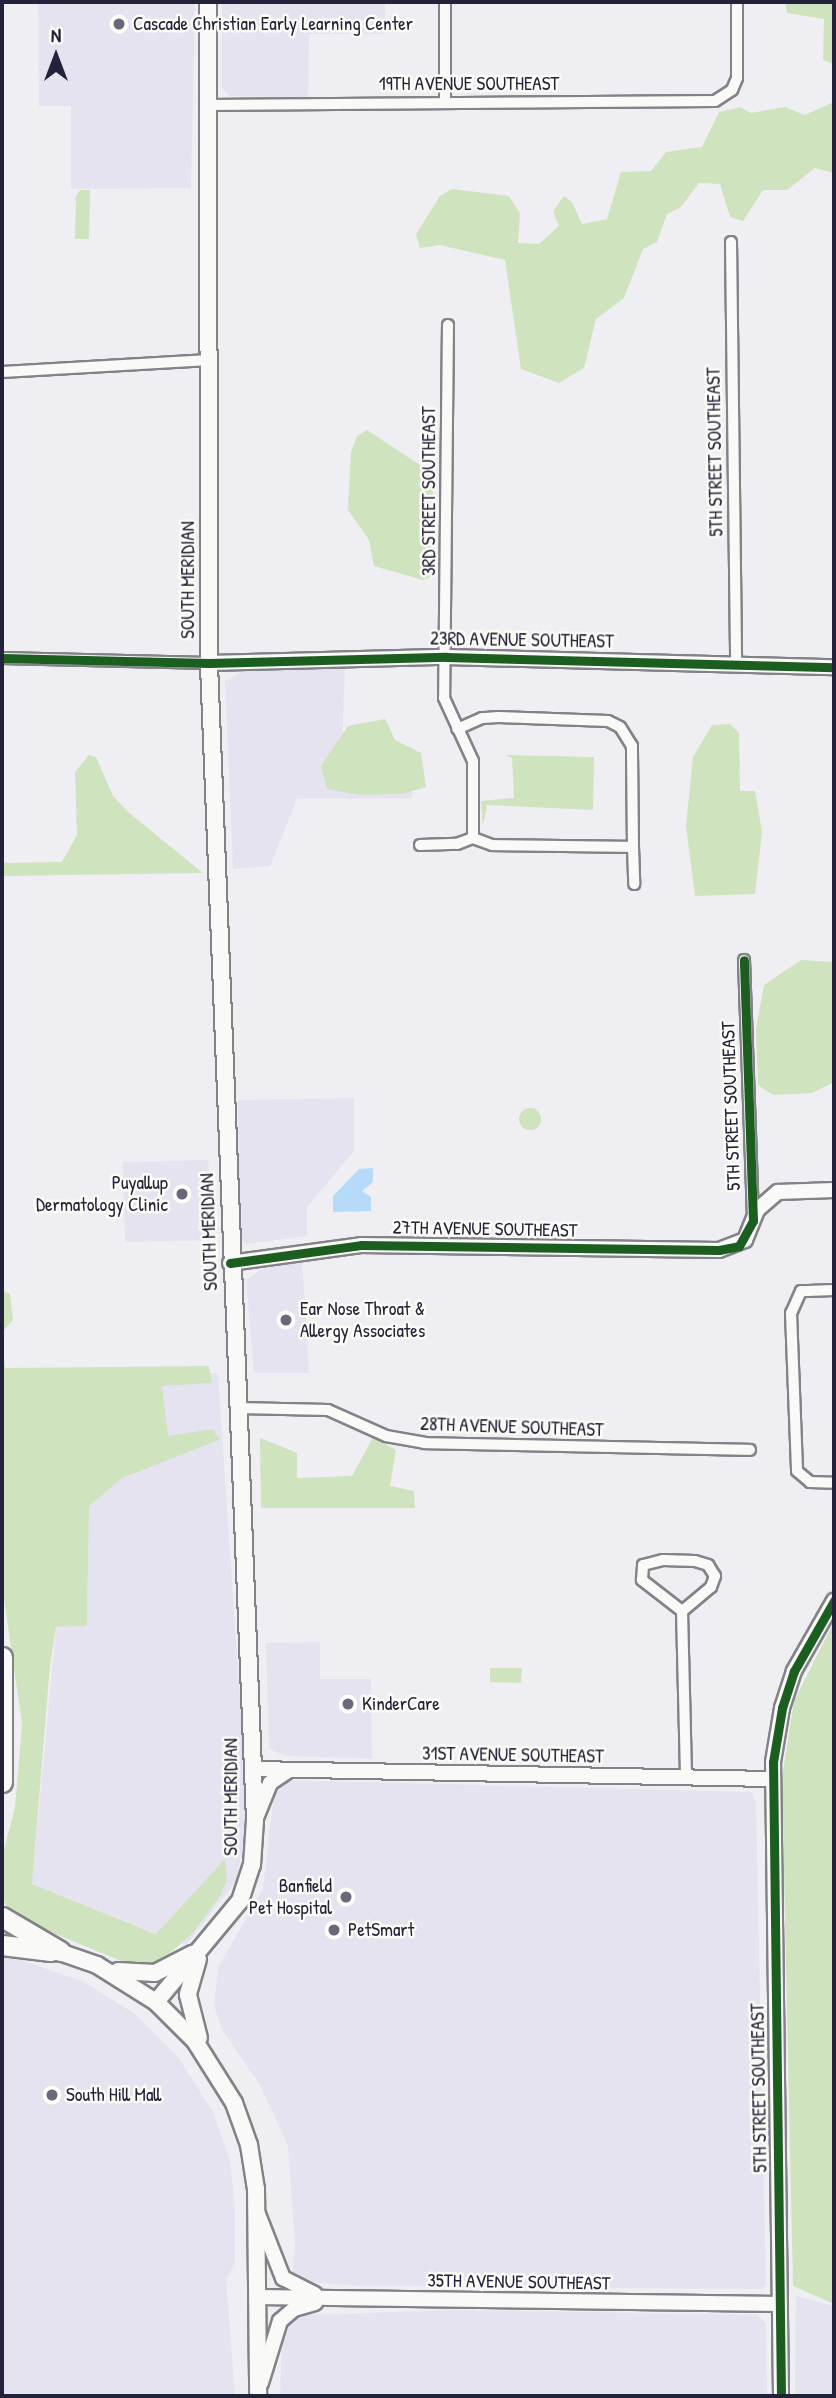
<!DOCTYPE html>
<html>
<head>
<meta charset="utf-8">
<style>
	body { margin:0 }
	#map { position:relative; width:836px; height:2398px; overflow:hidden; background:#efeef2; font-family:"Patrick Hand",sans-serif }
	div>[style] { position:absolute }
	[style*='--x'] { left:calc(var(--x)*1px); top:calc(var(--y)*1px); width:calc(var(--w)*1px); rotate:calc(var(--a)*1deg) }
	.built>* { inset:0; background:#e5e3f0 }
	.green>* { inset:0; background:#d0e3bf }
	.round { border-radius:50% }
	.water>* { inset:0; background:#b6daf9 }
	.roads { filter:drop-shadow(2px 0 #838289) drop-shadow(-2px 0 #838289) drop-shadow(0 2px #838289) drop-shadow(0 -2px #838289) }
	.street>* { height:10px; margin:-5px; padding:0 5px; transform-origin:5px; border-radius:5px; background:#f9f9f8 }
	.secondary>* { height:14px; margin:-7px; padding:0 7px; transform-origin:7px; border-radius:7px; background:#f9f9f8 }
	.primary>* { height:16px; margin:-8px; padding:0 8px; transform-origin:8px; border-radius:8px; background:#f9f9f8 }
	.highway>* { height:19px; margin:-9.5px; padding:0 9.5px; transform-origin:9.5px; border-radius:9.5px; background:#f9f9f8 }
	.cycleway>* { height:9px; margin:-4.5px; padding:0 4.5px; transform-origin:4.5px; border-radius:4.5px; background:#1b5e20 }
	.dots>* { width:19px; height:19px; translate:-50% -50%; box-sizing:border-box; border:4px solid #fdfcf7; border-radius:50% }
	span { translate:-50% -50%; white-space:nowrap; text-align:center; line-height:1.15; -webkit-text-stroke:5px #fdfcf7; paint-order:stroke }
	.poi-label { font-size:19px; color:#22223b }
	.left { translate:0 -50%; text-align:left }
	.right { translate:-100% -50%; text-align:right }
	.street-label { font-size:19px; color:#22223b }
	.frame { position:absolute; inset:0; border:4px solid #22223b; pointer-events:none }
	.north { position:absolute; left:21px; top:21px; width:70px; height:70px; -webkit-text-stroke:5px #fdfcf7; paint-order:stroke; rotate:0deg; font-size:19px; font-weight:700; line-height:28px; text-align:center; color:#22223b }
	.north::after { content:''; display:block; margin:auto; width:24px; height:32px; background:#22223b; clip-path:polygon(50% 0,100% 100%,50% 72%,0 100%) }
</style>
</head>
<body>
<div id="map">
	<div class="built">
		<div style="clip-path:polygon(38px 2px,195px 2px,191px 188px,71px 189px,71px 106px,39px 106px)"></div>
		<div style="clip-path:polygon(222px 2px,385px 2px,385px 34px,309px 34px,308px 97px,229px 96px,222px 88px)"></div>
		<div style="clip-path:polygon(345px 664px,342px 746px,413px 750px,412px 798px,297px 799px,270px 866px,233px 869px,225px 681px,243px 671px)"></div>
		<div style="clip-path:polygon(354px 1098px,354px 1151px,307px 1207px,307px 1236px,246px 1244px,240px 1237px,238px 1100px)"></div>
		<div style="clip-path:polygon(208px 1160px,215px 1240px,125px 1242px,123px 1162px)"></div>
		<div style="clip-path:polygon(302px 1259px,309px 1373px,254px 1373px,246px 1280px,259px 1271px)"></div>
		<div style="clip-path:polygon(218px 1373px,248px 1819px,236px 1881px,186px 1945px,32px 1884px,56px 1627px,87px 1626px,91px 1376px)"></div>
		<div style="clip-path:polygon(320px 1642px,320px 1679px,371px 1679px,372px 1759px,286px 1756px,269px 1749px,266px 1643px)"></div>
		<div style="clip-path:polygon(284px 1780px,751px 1792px,756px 1803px,766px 2285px,762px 2289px,360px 2286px,297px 2281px,292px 2276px,295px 2245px,288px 2146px,260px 2085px,223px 2031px,214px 2006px,218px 1968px,263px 1888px,274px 1794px)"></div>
		<div style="clip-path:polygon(7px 1955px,84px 1982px,135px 2014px,178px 2057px,213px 2112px,230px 2160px,235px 2207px,235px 2264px,226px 2279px,235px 2396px,2px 2396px,2px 1962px)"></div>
		<div style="clip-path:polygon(796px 2296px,834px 2306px,834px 2396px,795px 2396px)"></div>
		<div style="clip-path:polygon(457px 2310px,757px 2315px,766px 2323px,767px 2396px,280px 2396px,282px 2342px,289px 2322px,298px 2315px)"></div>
	</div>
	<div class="green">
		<div style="clip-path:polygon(785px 2px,834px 2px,834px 64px,823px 60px,824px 19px,787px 13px)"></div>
		<div style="clip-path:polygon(834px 102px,834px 173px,815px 168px,787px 190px,763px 190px,743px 221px,730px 217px,720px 184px,699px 183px,681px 207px,667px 214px,657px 242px,643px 249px,624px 298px,596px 319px,584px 368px,559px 383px,521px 369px,505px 260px,440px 245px,420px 248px,416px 234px,440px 196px,452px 189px,509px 196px,520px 213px,518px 243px,539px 244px,559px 226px,553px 211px,564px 196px,572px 202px,582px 224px,607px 219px,621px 172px,651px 171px,666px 152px,702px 147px,719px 112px,740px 107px,751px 113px,784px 107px,805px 115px)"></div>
		<div style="clip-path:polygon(80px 190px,90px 190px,89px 239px,75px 239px,76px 196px)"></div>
		<div style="clip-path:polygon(367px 430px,423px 467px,433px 482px,435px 575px,423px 580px,374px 566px,369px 540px,348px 510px,351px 452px,357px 436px)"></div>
		<div style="clip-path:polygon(385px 719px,395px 740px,421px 753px,426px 787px,401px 794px,360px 795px,327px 789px,321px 766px,348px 726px)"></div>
		<div style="clip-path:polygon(730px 724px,739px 733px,740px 791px,755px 791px,762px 832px,755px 894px,695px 896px,686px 826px,693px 757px,712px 725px)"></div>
		<div style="clip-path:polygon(89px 755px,96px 757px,113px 796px,128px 812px,203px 873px,2px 876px,2px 863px,62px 862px,77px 835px,75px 772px)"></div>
		<div style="clip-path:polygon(506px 755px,594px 757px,593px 810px,487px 805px,483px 826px,481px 801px,514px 798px,512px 758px)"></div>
		<div style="clip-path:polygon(801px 960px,834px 962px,834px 1082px,812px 1093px,773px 1095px,758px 1085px,756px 1029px,764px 985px)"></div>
		<div class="round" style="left:519px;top:1108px;width:22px;height:22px"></div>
		<div style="clip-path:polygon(2px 1291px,10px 1294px,13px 1320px,2px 1332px,5px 1368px,209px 1366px,212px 1383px,162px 1386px,168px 1436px,213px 1429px,219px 1440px,122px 1478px,89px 1506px,87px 1626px,56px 1627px,50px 1665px,32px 1884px,156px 1934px,225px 1859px,227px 1880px,220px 1896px,192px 1934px,157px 1964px,124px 1962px,21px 1920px,6px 1905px,2px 1893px,2px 1858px,15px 1807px,22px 1724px,2px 1584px)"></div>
		<div style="clip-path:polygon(373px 1437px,396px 1450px,390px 1486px,414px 1491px,415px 1508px,261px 1508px,260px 1438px,297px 1453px,297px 1478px,352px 1476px)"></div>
		<div style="clip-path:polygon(834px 1622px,834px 2304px,793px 2286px,782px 1778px,794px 1701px)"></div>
		<div style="clip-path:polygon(490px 1668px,522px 1668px,521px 1683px,490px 1682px)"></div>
	</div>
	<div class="water">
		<div style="clip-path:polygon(373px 1168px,373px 1182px,362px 1191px,371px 1197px,371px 1211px,333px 1212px,333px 1196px,359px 1169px)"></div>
	</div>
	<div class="roads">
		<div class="street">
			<div style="--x:445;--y:2;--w:99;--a:90"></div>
			<div style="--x:208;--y:105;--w:507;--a:-0.45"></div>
			<div style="--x:715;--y:101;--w:20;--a:-33"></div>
			<div style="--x:732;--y:90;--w:13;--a:-67"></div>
			<div style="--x:737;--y:78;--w:76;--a:-90"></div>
			<div style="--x:731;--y:242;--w:419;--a:89.3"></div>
			<div style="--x:448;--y:325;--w:373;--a:90.6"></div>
			<div style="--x:444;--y:698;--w:69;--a:65.3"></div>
			<div style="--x:473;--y:761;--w:77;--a:90"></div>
			<div style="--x:2;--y:372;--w:207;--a:-3.3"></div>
			<div style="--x:2;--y:658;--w:207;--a:1.4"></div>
			<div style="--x:420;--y:845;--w:37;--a:-2"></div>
			<div style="--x:457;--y:844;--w:17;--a:-21"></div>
			<div style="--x:473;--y:838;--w:20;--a:20"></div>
			<div style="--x:492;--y:845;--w:141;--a:0.8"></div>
			<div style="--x:633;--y:847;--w:101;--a:-90.6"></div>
			<div style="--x:632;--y:746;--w:22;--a:-122"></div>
			<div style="--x:620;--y:727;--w:13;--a:-153"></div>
			<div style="--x:608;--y:721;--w:110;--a:-177.9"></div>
			<div style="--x:498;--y:717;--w:16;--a:176"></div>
			<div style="--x:482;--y:718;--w:27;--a:156"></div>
			<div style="--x:633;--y:847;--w:37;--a:88"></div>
			<div style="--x:744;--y:960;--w:258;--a:88"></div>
			<div style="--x:834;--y:1290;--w:33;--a:178"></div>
			<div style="--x:801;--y:1291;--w:24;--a:114"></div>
			<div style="--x:791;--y:1313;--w:158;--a:87.8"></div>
			<div style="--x:797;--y:1471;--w:17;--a:40"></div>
			<div style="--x:810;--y:1482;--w:24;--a:2"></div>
			<div style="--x:239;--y:1408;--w:89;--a:1.3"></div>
			<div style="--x:328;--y:1410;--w:64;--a:24.1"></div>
			<div style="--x:386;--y:1436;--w:39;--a:10"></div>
			<div style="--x:424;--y:1443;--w:326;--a:1.2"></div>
			<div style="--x:682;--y:1611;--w:51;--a:-142.2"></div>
			<div style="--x:642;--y:1580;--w:15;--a:-86"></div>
			<div style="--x:643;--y:1565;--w:21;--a:-14"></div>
			<div style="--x:663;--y:1560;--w:32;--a:2"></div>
			<div style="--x:695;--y:1561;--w:14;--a:17"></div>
			<div style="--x:708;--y:1565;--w:13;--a:58"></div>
			<div style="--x:715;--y:1576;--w:12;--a:110"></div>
			<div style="--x:711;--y:1587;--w:38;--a:140"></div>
			<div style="--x:682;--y:1611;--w:166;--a:88.6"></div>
		</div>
		<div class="secondary">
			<div style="--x:209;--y:663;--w:237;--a:-1.5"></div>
			<div style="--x:446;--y:657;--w:388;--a:1.5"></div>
			<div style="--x:230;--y:1263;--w:132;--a:-7.8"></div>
			<div style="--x:361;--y:1245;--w:358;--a:0.8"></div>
			<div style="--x:719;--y:1250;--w:28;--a:-21"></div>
			<div style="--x:745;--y:1240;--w:32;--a:-68"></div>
			<div style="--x:757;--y:1210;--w:28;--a:-41"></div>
			<div style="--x:778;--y:1192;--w:56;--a:-2"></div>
			<div style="--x:254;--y:1769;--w:518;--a:1.11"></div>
			<div style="--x:256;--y:1818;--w:38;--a:-68"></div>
			<div style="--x:270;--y:1783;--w:22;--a:-34"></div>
			<div style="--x:258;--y:2214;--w:69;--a:68.7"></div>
			<div style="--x:283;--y:2278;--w:36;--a:27"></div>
			<div style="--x:258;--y:2297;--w:522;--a:0.77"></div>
			<div style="--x:261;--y:2383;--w:65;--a:-73"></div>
			<div style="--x:280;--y:2321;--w:18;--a:-41"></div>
			<div style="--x:294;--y:2309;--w:22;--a:-16"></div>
			<div style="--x:781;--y:2396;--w:634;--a:-90.72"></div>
			<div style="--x:773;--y:1762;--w:55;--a:-80.5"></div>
			<div style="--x:782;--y:1708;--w:39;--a:-72"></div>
			<div style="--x:794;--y:1671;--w:81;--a:-60.3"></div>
		</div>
		<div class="primary">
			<div style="--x:48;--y:1948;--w:52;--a:19.1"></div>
			<div style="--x:97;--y:1965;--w:70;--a:32.1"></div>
			<div style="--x:156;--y:2002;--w:55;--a:45"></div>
			<div style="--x:195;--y:2041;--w:73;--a:57.8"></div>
			<div style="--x:234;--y:2103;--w:45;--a:70.3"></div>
			<div style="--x:249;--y:2145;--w:45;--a:81"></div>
			<div style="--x:256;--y:2189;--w:207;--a:89.4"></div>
			<div style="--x:198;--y:1959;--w:37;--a:106"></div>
			<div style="--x:188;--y:1995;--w:44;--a:75.7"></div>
			<div style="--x:118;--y:1971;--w:37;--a:3"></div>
			<div style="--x:155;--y:1973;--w:42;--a:-27.2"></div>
			<div style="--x:156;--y:2002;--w:131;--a:-50.3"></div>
			<div style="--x:240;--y:1901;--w:38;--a:-72"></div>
			<div style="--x:252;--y:1865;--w:45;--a:-86.2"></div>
			<div style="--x:255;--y:1820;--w:1158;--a:-92.28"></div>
			<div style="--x:209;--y:663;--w:661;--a:-90.09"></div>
		</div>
		<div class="highway">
			<div style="--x:2;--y:1657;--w:125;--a:90"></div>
			<div style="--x:2;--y:1917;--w:67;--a:30.4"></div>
			<div style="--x:2;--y:1945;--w:49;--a:7"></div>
		</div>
	</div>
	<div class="cycleway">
		<div style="--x:2;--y:658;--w:207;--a:1.4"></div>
		<div style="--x:209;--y:663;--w:237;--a:-1.5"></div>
		<div style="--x:446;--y:657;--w:388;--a:1.5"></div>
		<div style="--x:230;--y:1263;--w:132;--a:-7.8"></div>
		<div style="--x:361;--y:1245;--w:358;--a:0.8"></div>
		<div style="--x:719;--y:1250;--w:20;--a:-11"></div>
		<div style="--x:739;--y:1246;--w:29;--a:-61"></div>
		<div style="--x:753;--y:1221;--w:261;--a:-92"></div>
		<div style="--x:781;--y:2396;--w:634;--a:-90.72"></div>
		<div style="--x:773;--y:1762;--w:55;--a:-80.5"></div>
		<div style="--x:782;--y:1708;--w:39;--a:-72"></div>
		<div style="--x:794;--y:1671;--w:81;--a:-60.3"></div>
	</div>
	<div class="dots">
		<div style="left:119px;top:24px;background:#6a697b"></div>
		<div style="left:182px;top:1194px;background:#6a697b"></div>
		<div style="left:286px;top:1320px;background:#6a697b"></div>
		<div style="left:348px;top:1704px;background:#6a697b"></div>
		<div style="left:346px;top:1897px;background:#6a697b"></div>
		<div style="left:334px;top:1930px;background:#6a697b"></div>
		<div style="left:52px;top:2095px;background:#6a697b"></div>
	</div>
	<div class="poi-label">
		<span class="left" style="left:133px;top:24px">Cascade Christian Early Learning Center</span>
		<span class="right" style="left:168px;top:1194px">Puyallup<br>Dermatology Clinic</span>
		<span class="left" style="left:300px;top:1320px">Ear Nose Throat &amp;<br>Allergy Associates</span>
		<span class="left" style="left:362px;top:1704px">KinderCare</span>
		<span class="right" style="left:332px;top:1897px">Banfield<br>Pet Hospital</span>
		<span class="left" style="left:348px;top:1930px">PetSmart</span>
		<span class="left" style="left:66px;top:2095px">South Hill Mall</span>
	</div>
	<div class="street-label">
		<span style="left:469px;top:84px">19TH AVENUE SOUTHEAST</span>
		<span style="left:715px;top:452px;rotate:-91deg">5TH STREET SOUTHEAST</span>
		<span style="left:429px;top:491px;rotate:-90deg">3RD STREET SOUTHEAST</span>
		<span style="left:188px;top:580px;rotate:-90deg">SOUTH MERIDIAN</span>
		<span style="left:522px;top:640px;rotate:1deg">23RD AVENUE SOUTHEAST</span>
		<span style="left:731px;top:1106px;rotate:-92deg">5TH STREET SOUTHEAST</span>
		<span style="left:485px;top:1229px;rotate:1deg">27TH AVENUE SOUTHEAST</span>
		<span style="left:209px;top:1232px;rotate:-92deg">SOUTH MERIDIAN</span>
		<span style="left:512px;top:1427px;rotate:2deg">28TH AVENUE SOUTHEAST</span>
		<span style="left:513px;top:1755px;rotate:1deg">31ST AVENUE SOUTHEAST</span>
		<span style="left:231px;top:1797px;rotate:-90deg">SOUTH MERIDIAN</span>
		<span style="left:759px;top:2088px;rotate:-91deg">5TH STREET SOUTHEAST</span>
		<span style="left:519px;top:2282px;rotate:1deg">35TH AVENUE SOUTHEAST</span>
	</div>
	<div class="frame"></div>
	<div class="north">N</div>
</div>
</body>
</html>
